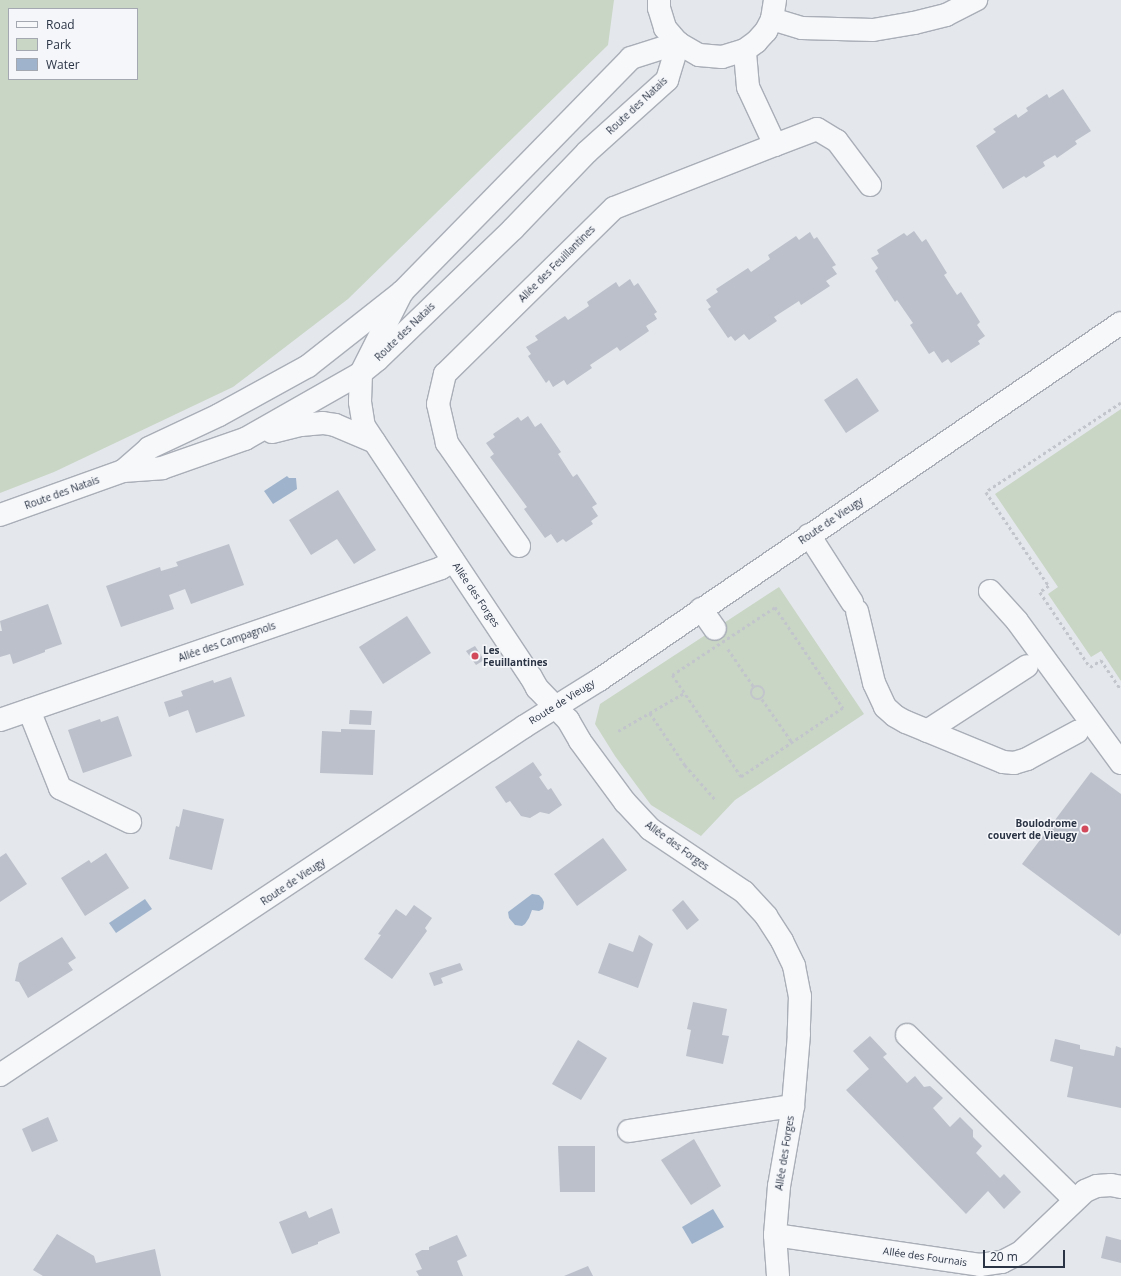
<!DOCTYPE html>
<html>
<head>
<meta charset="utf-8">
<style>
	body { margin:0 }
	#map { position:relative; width:1121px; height:1276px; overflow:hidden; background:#e4e7ec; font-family:"Open Sans",sans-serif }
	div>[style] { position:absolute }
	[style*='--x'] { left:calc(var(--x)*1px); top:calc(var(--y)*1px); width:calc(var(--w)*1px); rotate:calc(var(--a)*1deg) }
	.green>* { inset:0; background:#c9d6c5 }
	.water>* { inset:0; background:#9fb4cc }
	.building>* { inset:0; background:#bbc0ca }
	.path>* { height:2.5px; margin-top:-1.25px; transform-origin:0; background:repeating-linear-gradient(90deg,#c2c5cb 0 3px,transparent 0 6px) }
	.path>.ring { margin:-1.25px; padding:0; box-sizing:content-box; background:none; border:2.5px solid #c2c5cb; border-radius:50% }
	.roads { filter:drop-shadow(1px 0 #a9aeb7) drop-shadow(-1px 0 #a9aeb7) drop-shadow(0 1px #a9aeb7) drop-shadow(0 -1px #a9aeb7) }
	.minor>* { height:22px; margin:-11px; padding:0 11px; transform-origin:11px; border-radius:11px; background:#f7f8fa }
	.dots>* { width:11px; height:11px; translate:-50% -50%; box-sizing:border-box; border:2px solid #f4f6f9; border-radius:50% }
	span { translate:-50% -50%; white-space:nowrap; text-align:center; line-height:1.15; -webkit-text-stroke:3px #f4f6f9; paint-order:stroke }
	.street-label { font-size:10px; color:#2b3445 }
	.poi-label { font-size:10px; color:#2b3445; font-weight:700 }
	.left { translate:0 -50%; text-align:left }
	.right { translate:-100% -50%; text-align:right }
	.legend { position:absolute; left:8px; top:8px; width:130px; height:72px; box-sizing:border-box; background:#f4f6f9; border:1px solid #a4a8b1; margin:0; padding:5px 7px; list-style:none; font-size:12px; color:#2b3445 }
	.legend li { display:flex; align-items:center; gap:8px; height:20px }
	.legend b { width:20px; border:1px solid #a4a8b1 }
	.scale { position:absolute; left:983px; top:1250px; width:82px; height:18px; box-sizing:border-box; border:2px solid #2b3445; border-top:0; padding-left:5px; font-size:12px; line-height:14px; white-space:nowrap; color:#2b3445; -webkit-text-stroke:3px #f4f6f9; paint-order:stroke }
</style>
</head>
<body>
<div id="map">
	<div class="green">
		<div style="clip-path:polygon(evenodd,0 0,614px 0,608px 45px,348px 299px,233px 387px,54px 472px,0 493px,0 0,9px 9px,137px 9px,137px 79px,9px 79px,9px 9px)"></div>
		<div style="clip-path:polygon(1121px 409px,1121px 681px,1101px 651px,1091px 657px,1048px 594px,1058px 587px,995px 494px)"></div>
		<div style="clip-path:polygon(779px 587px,864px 714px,735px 800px,701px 836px,651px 805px,615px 756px,595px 724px,600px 704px)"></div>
	</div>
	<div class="water">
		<div style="clip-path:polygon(287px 476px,289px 478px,296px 478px,297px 489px,273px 504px,264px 491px)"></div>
		<div style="clip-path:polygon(532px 894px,539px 895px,542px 898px,544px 902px,543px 909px,539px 911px,532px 910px,529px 918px,525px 924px,522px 926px,515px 925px,509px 918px,508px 912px)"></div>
		<div style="clip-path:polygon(145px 899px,152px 909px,116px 933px,109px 923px)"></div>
		<div style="clip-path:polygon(713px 1209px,724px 1227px,692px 1244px,682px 1227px)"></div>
	</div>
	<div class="building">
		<div style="clip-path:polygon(1063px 89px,1091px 131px,1075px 141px,1077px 144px,1057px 158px,1055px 155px,1043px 162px,1045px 166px,1026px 178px,1024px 176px,1003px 189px,976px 146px,996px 132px,993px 129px,1016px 114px,1018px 118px,1028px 111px,1026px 108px,1047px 94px,1049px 98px)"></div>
		<div style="clip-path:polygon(914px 231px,922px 242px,926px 239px,947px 273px,944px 275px,957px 295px,961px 292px,980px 322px,977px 325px,985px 336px,978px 341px,980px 344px,951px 363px,948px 359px,942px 363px,934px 351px,929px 354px,910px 325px,913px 323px,897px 300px,895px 302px,875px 271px,878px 268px,871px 258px,879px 254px,877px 250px,904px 233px,907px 236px)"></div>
		<div style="clip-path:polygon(810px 232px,814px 239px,817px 237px,836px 265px,832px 267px,837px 274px,826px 281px,830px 286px,801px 305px,799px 301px,774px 317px,777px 321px,749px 340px,744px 334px,735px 341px,731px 336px,728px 338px,708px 309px,711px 307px,706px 300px,718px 292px,716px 289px,748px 268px,751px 272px,770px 259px,768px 255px,796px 236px,799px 240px)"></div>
		<div style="clip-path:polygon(630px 279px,634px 286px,638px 283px,657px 312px,654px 314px,657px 319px,646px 326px,649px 331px,620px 351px,617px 347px,590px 365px,592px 368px,567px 385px,564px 380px,553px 387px,549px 380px,546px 383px,528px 356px,531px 354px,526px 347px,538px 340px,535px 336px,565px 316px,568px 320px,589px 306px,587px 302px,616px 282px,619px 287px)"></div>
		<div style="clip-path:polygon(857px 378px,879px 411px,846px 433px,824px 400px)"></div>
		<div style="clip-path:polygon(528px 416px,535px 427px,541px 423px,561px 452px,558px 454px,573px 477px,577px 474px,597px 504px,592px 507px,598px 516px,591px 521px,593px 524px,566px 542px,563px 539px,557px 543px,551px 534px,545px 538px,524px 509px,527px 507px,490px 457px,494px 454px,486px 443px,495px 437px,493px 434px,518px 417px,521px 421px)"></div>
		<div style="clip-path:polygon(338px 490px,376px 550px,354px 564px,337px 539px,311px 555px,289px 520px)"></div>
		<div style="clip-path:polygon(229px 544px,244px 585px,191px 604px,185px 589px,169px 595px,174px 609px,121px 627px,106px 586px,160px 567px,161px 571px,178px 566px,176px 562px)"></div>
		<div style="clip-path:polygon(48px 604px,62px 644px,45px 650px,45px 652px,13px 664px,10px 654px,0 657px,0 631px,2px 631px,0 621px)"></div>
		<div style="clip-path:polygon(407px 616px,431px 653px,383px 684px,359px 647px)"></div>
		<div style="clip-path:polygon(475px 646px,484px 660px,476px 665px,466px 651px)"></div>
		<div style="clip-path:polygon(231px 677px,245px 716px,196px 733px,188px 710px,169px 717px,164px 702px,183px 696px,181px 691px,213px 680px,214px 683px)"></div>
		<div style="clip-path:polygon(350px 710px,372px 711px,371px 725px,349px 724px)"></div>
		<div style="clip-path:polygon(118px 716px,132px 756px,83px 773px,68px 730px,100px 719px,101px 722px)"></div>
		<div style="clip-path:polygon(341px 729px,375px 730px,373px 775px,320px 773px,322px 731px,341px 732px)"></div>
		<div style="clip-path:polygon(533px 762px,542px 775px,539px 777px,548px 790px,551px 788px,562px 805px,549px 814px,540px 812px,530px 818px,521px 816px,510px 801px,506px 803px,495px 787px)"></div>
		<div style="clip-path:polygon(1091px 772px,1121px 794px,1121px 933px,1119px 936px,1022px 864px)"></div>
		<div style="clip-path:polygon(183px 809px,224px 819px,212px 870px,169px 859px,176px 826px,179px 827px)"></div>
		<div style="clip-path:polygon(603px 838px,627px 870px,577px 906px,554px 874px)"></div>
		<div style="clip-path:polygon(6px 853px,27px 884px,0 902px,0 857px)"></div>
		<div style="clip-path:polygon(106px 853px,129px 888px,85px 916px,61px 878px,89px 860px,91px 863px)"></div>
		<div style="clip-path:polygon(683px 900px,699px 920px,687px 930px,672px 910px)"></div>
		<div style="clip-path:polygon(414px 905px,432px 918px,425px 928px,427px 931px,392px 979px,364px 959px,381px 935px,378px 934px,396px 909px,406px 916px)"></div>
		<div style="clip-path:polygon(639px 935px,653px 944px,638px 988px,598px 973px,609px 943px,633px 952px)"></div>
		<div style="clip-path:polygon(62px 937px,76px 958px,68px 963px,73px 970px,28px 998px,19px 982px,15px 981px,19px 963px)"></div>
		<div style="clip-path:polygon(460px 963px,463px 970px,441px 978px,443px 983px,434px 986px,429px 973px)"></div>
		<div style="clip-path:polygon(693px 1002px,727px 1009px,722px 1035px,729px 1036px,723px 1064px,686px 1056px,691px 1030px,687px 1029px)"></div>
		<div style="clip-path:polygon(870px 1036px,887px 1054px,883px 1057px,907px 1083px,915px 1076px,924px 1087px,930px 1086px,943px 1098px,933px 1108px,950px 1127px,960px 1117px,973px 1130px,973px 1137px,982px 1146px,976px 1153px,1000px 1178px,1004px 1174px,1021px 1192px,1004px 1209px,988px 1191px,966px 1214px,846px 1090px,869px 1069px,853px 1051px)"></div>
		<div style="clip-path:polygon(1055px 1039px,1080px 1045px,1080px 1049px,1114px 1056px,1116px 1046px,1121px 1048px,1121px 1108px,1067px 1097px,1073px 1067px,1050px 1061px)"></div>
		<div style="clip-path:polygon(578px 1040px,607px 1058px,581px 1100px,552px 1084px)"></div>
		<div style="clip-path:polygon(48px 1117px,58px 1141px,32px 1152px,22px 1129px)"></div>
		<div style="clip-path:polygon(694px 1139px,721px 1186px,691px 1205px,661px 1160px)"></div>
		<div style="clip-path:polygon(558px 1146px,595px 1146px,595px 1192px,560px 1192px)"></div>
		<div style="clip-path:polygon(332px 1208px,340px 1233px,318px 1242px,318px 1244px,292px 1254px,279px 1222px,306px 1211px,309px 1218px)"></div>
		<div style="clip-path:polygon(57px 1234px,94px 1256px,96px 1263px,155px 1249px,161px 1276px,43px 1276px,33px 1270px)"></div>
		<div style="clip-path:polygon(457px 1235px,467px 1256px,457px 1261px,463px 1276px,419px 1276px,416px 1271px,422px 1269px,415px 1254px,422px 1250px,429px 1250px,429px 1247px)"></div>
		<div style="clip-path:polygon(1106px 1236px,1121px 1240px,1121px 1263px,1101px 1258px)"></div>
		<div style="clip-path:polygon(588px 1266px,593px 1276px,564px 1276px)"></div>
	</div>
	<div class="path">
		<div style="--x:1121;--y:403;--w:162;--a:146.6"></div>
		<div style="--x:986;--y:492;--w:113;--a:56.2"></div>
		<div style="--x:1049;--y:586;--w:11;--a:146"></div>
		<div style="--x:1040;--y:592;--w:90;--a:56.3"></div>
		<div style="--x:1090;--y:667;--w:13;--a:-32"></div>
		<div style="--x:1101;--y:660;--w:36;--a:56"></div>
		<div style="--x:775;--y:607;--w:122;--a:56"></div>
		<div style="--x:843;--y:708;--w:123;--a:145.9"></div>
		<div style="--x:741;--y:777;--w:123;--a:-124.1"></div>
		<div style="--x:672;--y:675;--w:123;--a:-33.4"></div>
		<div style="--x:728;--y:649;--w:46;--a:55.6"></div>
		<div class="ring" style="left:751px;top:686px;width:11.5px;height:11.5px"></div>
		<div style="--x:762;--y:699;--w:52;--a:55.1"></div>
		<div style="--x:650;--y:713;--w:63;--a:56.1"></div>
		<div style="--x:685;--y:765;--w:45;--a:48.6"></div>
		<div style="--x:618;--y:731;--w:76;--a:-29.9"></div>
	</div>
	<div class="roads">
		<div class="minor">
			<div style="--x:659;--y:0;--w:8;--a:90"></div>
			<div style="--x:659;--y:8;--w:21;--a:73"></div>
			<div style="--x:665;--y:28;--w:20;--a:49"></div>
			<div style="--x:678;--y:43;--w:24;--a:30"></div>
			<div style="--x:699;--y:55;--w:23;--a:5"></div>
			<div style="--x:722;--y:57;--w:24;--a:-17"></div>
			<div style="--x:745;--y:50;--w:14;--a:-36"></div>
			<div style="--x:756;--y:42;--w:15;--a:-48"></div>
			<div style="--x:766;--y:31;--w:13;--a:-63"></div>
			<div style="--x:772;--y:19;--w:19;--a:-81"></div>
			<div style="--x:772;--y:19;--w:31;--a:17"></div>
			<div style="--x:802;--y:28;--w:71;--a:1.6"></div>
			<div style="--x:873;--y:30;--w:42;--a:-9.7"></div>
			<div style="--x:914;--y:23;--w:33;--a:-14"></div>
			<div style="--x:946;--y:15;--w:34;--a:-27"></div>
			<div style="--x:775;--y:145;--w:45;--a:-20.9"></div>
			<div style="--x:817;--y:129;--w:23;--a:31"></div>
			<div style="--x:837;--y:141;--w:55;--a:53.1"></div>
			<div style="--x:402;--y:292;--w:91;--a:116.8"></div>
			<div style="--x:361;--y:373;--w:29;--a:92"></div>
			<div style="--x:360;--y:402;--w:24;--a:81"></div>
			<div style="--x:364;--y:426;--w:301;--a:56.4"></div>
			<div style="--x:531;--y:677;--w:13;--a:61"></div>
			<div style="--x:537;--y:688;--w:45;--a:45.9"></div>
			<div style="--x:568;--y:720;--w:24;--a:60"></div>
			<div style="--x:580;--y:741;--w:76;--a:53.6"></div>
			<div style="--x:625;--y:802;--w:37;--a:47"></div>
			<div style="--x:650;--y:829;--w:113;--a:33.8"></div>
			<div style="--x:744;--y:892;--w:33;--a:47"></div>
			<div style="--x:766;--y:916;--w:30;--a:57"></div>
			<div style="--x:782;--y:941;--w:28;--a:64"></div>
			<div style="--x:794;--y:966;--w:31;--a:79"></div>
			<div style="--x:800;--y:996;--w:38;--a:92"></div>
			<div style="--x:799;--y:1034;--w:72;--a:94.8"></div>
			<div style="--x:793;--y:1106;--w:81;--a:99.9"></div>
			<div style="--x:779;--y:1186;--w:49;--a:94.7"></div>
			<div style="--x:775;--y:1235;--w:41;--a:85.8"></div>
			<div style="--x:272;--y:432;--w:30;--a:-14"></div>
			<div style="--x:301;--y:425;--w:22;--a:-5"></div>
			<div style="--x:323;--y:423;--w:12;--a:9"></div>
			<div style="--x:335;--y:425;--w:43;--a:23"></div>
			<div style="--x:123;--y:471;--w:35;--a:-41"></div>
			<div style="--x:149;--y:448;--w:77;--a:-25.2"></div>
			<div style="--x:219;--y:415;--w:102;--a:-28.8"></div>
			<div style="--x:308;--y:366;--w:120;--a:-38.2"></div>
			<div style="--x:402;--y:292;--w:327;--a:-45.6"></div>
			<div style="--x:631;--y:58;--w:49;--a:-17.7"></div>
			<div style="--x:0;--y:515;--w:131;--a:-19.7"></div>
			<div style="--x:123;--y:471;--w:39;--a:-4"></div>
			<div style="--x:162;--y:468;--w:88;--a:-19.3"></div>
			<div style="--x:245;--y:439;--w:133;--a:-29.6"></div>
			<div style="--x:361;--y:373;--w:21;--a:-39"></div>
			<div style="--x:377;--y:360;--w:189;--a:-43.9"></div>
			<div style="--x:513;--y:229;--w:107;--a:-46.1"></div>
			<div style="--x:587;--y:152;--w:108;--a:-42"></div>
			<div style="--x:667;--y:80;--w:39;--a:-73"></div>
			<div style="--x:809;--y:535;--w:80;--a:57.3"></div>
			<div style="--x:519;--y:546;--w:126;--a:-125"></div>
			<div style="--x:447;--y:443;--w:40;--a:-103"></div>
			<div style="--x:438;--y:404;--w:31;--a:-77"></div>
			<div style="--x:445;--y:374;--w:237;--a:-44.5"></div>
			<div style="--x:614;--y:208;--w:173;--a:-21.4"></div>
			<div style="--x:775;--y:145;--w:64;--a:-115"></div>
			<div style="--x:748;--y:87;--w:37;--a:-95"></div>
			<div style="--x:990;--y:591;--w:40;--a:48"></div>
			<div style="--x:1017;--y:621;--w:176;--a:53.8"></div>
			<div style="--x:701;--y:609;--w:24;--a:55"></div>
			<div style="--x:857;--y:611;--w:74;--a:76.7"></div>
			<div style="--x:874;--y:683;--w:26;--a:65"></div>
			<div style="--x:885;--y:707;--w:13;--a:42"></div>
			<div style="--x:895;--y:716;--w:13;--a:29"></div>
			<div style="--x:906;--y:722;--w:105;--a:22.4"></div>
			<div style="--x:1003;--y:762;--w:11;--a:5"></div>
			<div style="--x:1014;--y:763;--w:14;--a:-17"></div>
			<div style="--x:1027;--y:759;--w:57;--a:-28.4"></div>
			<div style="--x:29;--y:710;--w:84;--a:68.3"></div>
			<div style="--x:60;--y:788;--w:78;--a:25.9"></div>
			<div style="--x:0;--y:720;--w:466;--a:-19"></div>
			<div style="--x:441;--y:568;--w:14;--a:-30"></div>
			<div style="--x:927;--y:731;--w:119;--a:-33"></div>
			<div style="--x:907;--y:1035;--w:235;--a:44.5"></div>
			<div style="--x:0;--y:1075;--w:630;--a:-33.61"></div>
			<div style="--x:525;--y:726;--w:87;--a:-31.9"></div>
			<div style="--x:599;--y:680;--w:632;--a:-34.37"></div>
			<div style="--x:629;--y:1131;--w:166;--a:-8.7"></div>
			<div style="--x:775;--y:1235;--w:207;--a:8.3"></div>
			<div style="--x:980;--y:1265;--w:22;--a:-8"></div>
			<div style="--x:1002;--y:1262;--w:20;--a:-27"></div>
			<div style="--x:1020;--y:1253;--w:90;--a:-43.6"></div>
			<div style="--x:1085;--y:1191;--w:13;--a:-23"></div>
			<div style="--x:1097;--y:1186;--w:14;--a:-4"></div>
			<div style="--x:1111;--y:1185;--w:10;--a:11"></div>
		</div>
	</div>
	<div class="dots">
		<div style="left:475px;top:656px;background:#d1495b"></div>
		<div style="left:1085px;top:829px;background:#d1495b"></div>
	</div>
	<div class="street-label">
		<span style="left:637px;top:106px;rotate:-43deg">Route des Natais</span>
		<span style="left:557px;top:264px;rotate:-45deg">Allée des Feuillantines</span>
		<span style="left:405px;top:332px;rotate:-44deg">Route des Natais</span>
		<span style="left:62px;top:493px;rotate:-20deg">Route des Natais</span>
		<span style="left:831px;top:521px;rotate:-34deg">Route de Vieugy</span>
		<span style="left:476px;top:595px;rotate:56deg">Allée des Forges</span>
		<span style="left:227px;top:642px;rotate:-19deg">Allée des Campagnols</span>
		<span style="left:562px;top:702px;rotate:-32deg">Route de Vieugy</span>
		<span style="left:677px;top:846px;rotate:36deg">Allée des Forges</span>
		<span style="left:293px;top:882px;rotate:-34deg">Route de Vieugy</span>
		<span style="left:785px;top:1153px;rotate:-81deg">Allée des Forges</span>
		<span style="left:925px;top:1257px;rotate:8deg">Allée des Fournais</span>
	</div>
	<div class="poi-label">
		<span class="left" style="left:483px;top:656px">Les<br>Feuillantines</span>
		<span class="right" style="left:1077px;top:829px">Boulodrome<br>couvert de Vieugy</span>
	</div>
	<ul class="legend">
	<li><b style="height:5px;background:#f7f8fa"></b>Road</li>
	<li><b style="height:11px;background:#c9d6c5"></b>Park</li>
	<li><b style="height:11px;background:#9fb4cc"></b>Water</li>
	</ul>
	<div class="scale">20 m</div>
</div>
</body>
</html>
